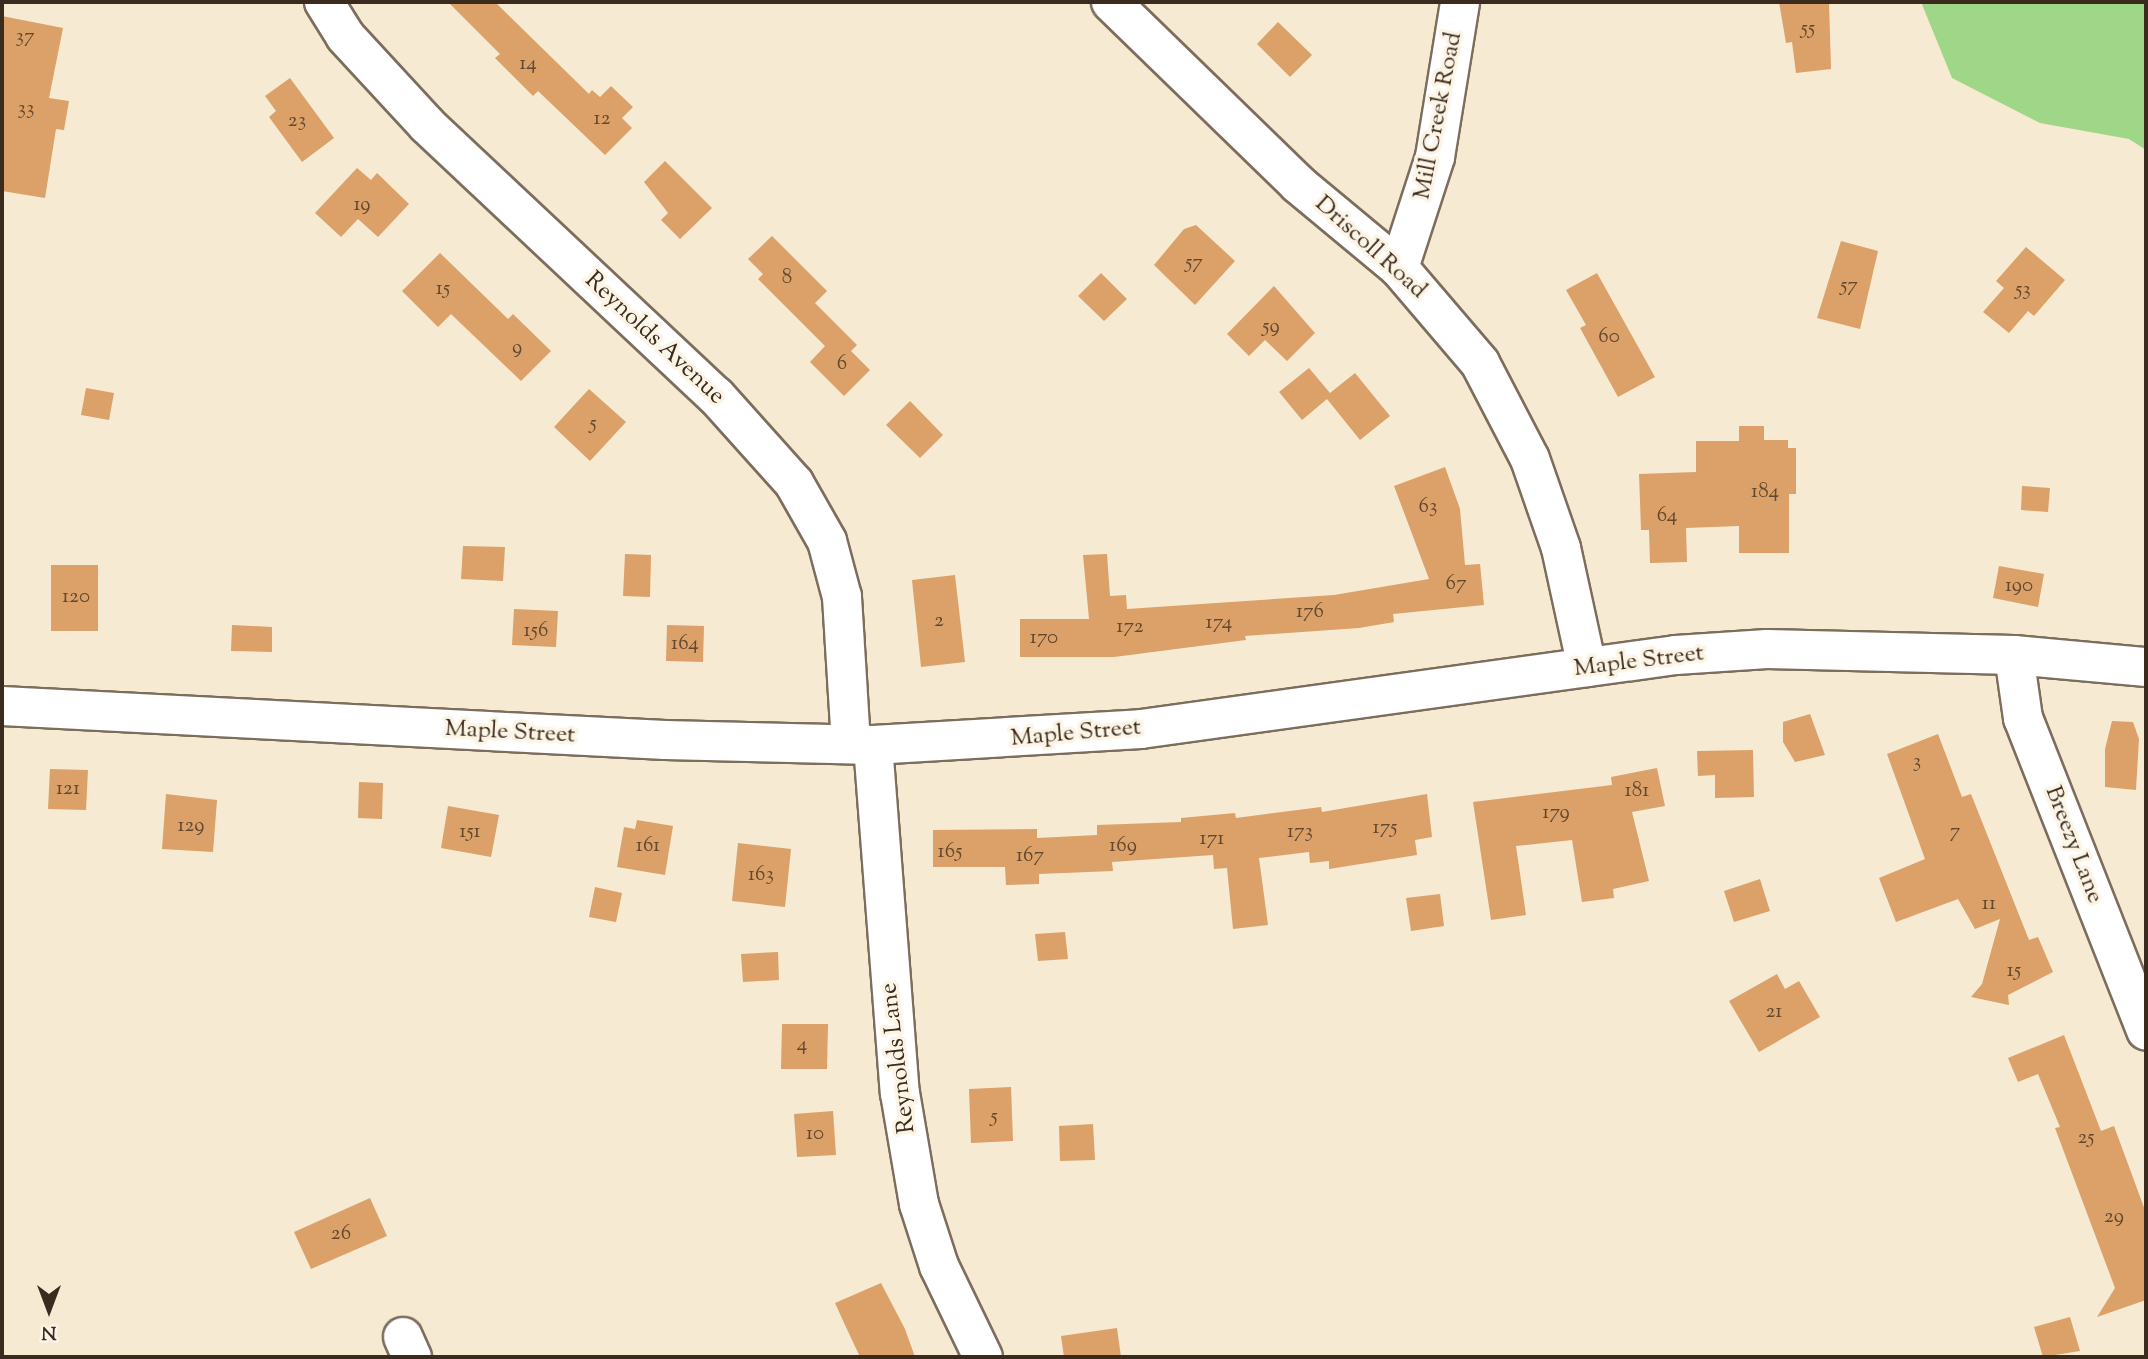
<!DOCTYPE html>
<html>
<head>
<meta charset="utf-8">
<style>
	body { margin:0 }
	#map { position:relative; width:2148px; height:1359px; overflow:hidden; background:#f6ead2; font-family:"Sorts Mill Goudy",serif }
	div>[style] { position:absolute }
	[style*='--x'] { left:calc(var(--x)*1px); top:calc(var(--y)*1px); width:calc(var(--w)*1px); rotate:calc(var(--a)*1deg) }
	.green>* { inset:0; background:#a0d687 }
	.building>* { inset:0; background:#dba168 }
	.roads { filter:drop-shadow(2px 0 #7c6d5d) drop-shadow(-2px 0 #7c6d5d) drop-shadow(0 2px #7c6d5d) drop-shadow(0 -2px #7c6d5d) }
	.minor>* { height:38px; margin:-19px; padding:0 19px; transform-origin:19px; border-radius:19px; background:#fff }
	span { translate:-50% -50%; white-space:nowrap; text-align:center; line-height:1.15; -webkit-text-stroke:7px #fcf5e5; paint-order:stroke }
	.number-label { font-size:21px; color:#634830 }
	.number-label span { -webkit-text-stroke-width:0 }
	.street-label { font-size:24px; color:#3b2a1e }
	.frame { position:absolute; inset:0; border:4px solid #3b2a1e; pointer-events:none }
	.north { position:absolute; left:14px; top:1275px; width:70px; height:70px; -webkit-text-stroke:5px #fcf5e5; paint-order:stroke; rotate:180deg; font-size:19px; font-weight:700; line-height:28px; text-align:center; color:#3b2a1e }
	.north::after { content:''; display:block; margin:auto; width:24px; height:32px; background:#3b2a1e; clip-path:polygon(50% 0,100% 100%,50% 72%,0 100%) }
</style>
</head>
<body>
<div id="map">
	<div class="green">
		<div style="clip-path:polygon(1921px 2px,2146px 2px,2146px 150px,2129px 139px,2040px 123px,1952px 78px)"></div>
	</div>
	<div class="building">
		<div style="clip-path:polygon(448px 2px,495px 2px,589px 94px,592px 90px,600px 97px,611px 86px,633px 107px,622px 118px,632px 128px,605px 155px,538px 91px,533px 96px,495px 58px,500px 54px)"></div>
		<div style="clip-path:polygon(1779px 2px,1829px 2px,1831px 69px,1796px 73px,1792px 42px,1786px 43px)"></div>
		<div style="clip-path:polygon(2px 16px,63px 28px,49px 98px,69px 101px,64px 130px,56px 129px,45px 198px,2px 191px)"></div>
		<div style="clip-path:polygon(1278px 22px,1312px 55px,1290px 77px,1257px 44px)"></div>
		<div style="clip-path:polygon(290px 78px,334px 138px,302px 162px,269px 117px,276px 111px,265px 96px)"></div>
		<div style="clip-path:polygon(665px 161px,712px 208px,680px 239px,661px 220px,668px 213px,644px 182px)"></div>
		<div style="clip-path:polygon(357px 168px,371px 180px,377px 173px,409px 204px,378px 237px,358px 219px,341px 237px,315px 213px)"></div>
		<div style="clip-path:polygon(1196px 225px,1235px 261px,1195px 305px,1154px 265px,1184px 229px)"></div>
		<div style="clip-path:polygon(772px 236px,827px 291px,815px 303px,857px 345px,851px 351px,870px 370px,844px 396px,810px 362px,825px 346px,758px 279px,763px 274px,748px 259px)"></div>
		<div style="clip-path:polygon(1841px 241px,1878px 251px,1860px 329px,1817px 318px)"></div>
		<div style="clip-path:polygon(2026px 247px,2065px 280px,2034px 316px,2028px 311px,2009px 333px,1983px 312px,2004px 288px,1996px 281px)"></div>
		<div style="clip-path:polygon(440px 253px,508px 319px,513px 314px,551px 351px,521px 381px,451px 314px,438px 327px,402px 291px)"></div>
		<div style="clip-path:polygon(1101px 273px,1127px 299px,1104px 321px,1078px 296px)"></div>
		<div style="clip-path:polygon(1597px 273px,1655px 377px,1618px 397px,1580px 328px,1586px 325px,1566px 290px)"></div>
		<div style="clip-path:polygon(1274px 286px,1315px 333px,1287px 361px,1265px 340px,1249px 356px,1227px 334px)"></div>
		<div style="clip-path:polygon(1309px 368px,1330px 393px,1355px 373px,1390px 416px,1360px 440px,1327px 399px,1302px 420px,1279px 392px)"></div>
		<div style="clip-path:polygon(86px 388px,114px 393px,109px 420px,81px 415px)"></div>
		<div style="clip-path:polygon(589px 389px,626px 422px,590px 461px,554px 427px)"></div>
		<div style="clip-path:polygon(910px 401px,943px 435px,920px 458px,886px 425px)"></div>
		<div style="clip-path:polygon(1739px 426px,1764px 426px,1764px 440px,1788px 440px,1788px 448px,1796px 448px,1796px 494px,1789px 494px,1789px 553px,1739px 553px,1739px 526px,1686px 528px,1687px 562px,1650px 563px,1649px 530px,1641px 530px,1639px 474px,1696px 472px,1696px 441px,1739px 441px)"></div>
		<div style="clip-path:polygon(1445px 467px,1460px 509px,1465px 565px,1480px 564px,1484px 605px,1393px 614px,1394px 622px,1359px 628px,1245px 636px,1246px 640px,1114px 657px,1020px 657px,1020px 619px,1089px 619px,1083px 555px,1107px 554px,1110px 596px,1126px 595px,1127px 609px,1334px 595px,1429px 579px,1394px 486px)"></div>
		<div style="clip-path:polygon(2022px 486px,2050px 488px,2048px 512px,2021px 510px)"></div>
		<div style="clip-path:polygon(463px 546px,505px 547px,503px 581px,461px 579px)"></div>
		<div style="clip-path:polygon(625px 554px,651px 555px,650px 597px,623px 596px)"></div>
		<div style="clip-path:polygon(51px 565px,98px 565px,98px 631px,51px 631px)"></div>
		<div style="clip-path:polygon(1999px 566px,2044px 574px,2038px 607px,1993px 598px)"></div>
		<div style="clip-path:polygon(955px 575px,965px 662px,921px 667px,912px 580px)"></div>
		<div style="clip-path:polygon(514px 609px,558px 611px,556px 647px,512px 645px)"></div>
		<div style="clip-path:polygon(232px 625px,272px 627px,272px 652px,231px 651px)"></div>
		<div style="clip-path:polygon(667px 625px,704px 626px,703px 662px,666px 661px)"></div>
		<div style="clip-path:polygon(1810px 714px,1825px 755px,1795px 762px,1783px 742px,1783px 722px)"></div>
		<div style="clip-path:polygon(2112px 721px,2133px 722px,2139px 739px,2136px 790px,2105px 787px,2105px 749px)"></div>
		<div style="clip-path:polygon(1938px 734px,1962px 797px,1971px 794px,2029px 940px,2038px 937px,2053px 972px,2008px 995px,2009px 1005px,1971px 997px,1982px 984px,2000px 919px,1975px 929px,1958px 899px,1896px 922px,1879px 878px,1925px 859px,1887px 754px)"></div>
		<div style="clip-path:polygon(1753px 750px,1754px 797px,1715px 798px,1715px 775px,1698px 776px,1697px 751px)"></div>
		<div style="clip-path:polygon(1657px 768px,1665px 806px,1632px 812px,1649px 881px,1613px 889px,1614px 898px,1582px 902px,1572px 840px,1516px 846px,1526px 915px,1491px 920px,1473px 802px,1612px 785px,1611px 777px)"></div>
		<div style="clip-path:polygon(50px 769px,88px 770px,86px 810px,48px 809px)"></div>
		<div style="clip-path:polygon(359px 782px,383px 783px,382px 819px,358px 818px)"></div>
		<div style="clip-path:polygon(166px 794px,217px 800px,213px 852px,162px 849px)"></div>
		<div style="clip-path:polygon(1427px 794px,1432px 837px,1415px 840px,1417px 855px,1329px 869px,1329px 861px,1310px 863px,1309px 852px,1259px 858px,1268px 925px,1233px 929px,1227px 868px,1214px 869px,1213px 855px,1112px 862px,1113px 871px,1039px 874px,1039px 884px,1006px 885px,1005px 867px,933px 867px,933px 830px,1037px 829px,1037px 838px,1097px 835px,1097px 825px,1181px 822px,1181px 818px,1235px 813px,1236px 818px,1321px 807px,1322px 812px)"></div>
		<div style="clip-path:polygon(448px 806px,499px 815px,491px 857px,441px 848px)"></div>
		<div style="clip-path:polygon(637px 820px,673px 826px,665px 875px,617px 867px,624px 827px,635px 829px)"></div>
		<div style="clip-path:polygon(738px 843px,791px 849px,785px 907px,732px 901px)"></div>
		<div style="clip-path:polygon(1760px 879px,1770px 911px,1734px 922px,1724px 891px)"></div>
		<div style="clip-path:polygon(595px 887px,622px 893px,616px 922px,589px 917px)"></div>
		<div style="clip-path:polygon(1440px 894px,1444px 926px,1411px 931px,1406px 898px)"></div>
		<div style="clip-path:polygon(1065px 932px,1068px 959px,1038px 961px,1035px 934px)"></div>
		<div style="clip-path:polygon(778px 952px,779px 980px,743px 982px,741px 954px)"></div>
		<div style="clip-path:polygon(1777px 974px,1785px 989px,1799px 981px,1820px 1017px,1759px 1052px,1729px 1001px)"></div>
		<div style="clip-path:polygon(782px 1024px,828px 1024px,827px 1069px,781px 1069px)"></div>
		<div style="clip-path:polygon(2064px 1035px,2101px 1131px,2114px 1126px,2146px 1213px,2146px 1300px,2097px 1317px,2115px 1288px,2055px 1128px,2060px 1127px,2038px 1074px,2018px 1082px,2008px 1058px)"></div>
		<div style="clip-path:polygon(1011px 1087px,1013px 1141px,971px 1143px,969px 1089px)"></div>
		<div style="clip-path:polygon(833px 1111px,836px 1155px,797px 1157px,794px 1114px)"></div>
		<div style="clip-path:polygon(1093px 1124px,1095px 1160px,1060px 1161px,1059px 1126px)"></div>
		<div style="clip-path:polygon(370px 1198px,387px 1236px,311px 1269px,294px 1232px)"></div>
		<div style="clip-path:polygon(881px 1283px,905px 1329px,915px 1357px,860px 1357px,845px 1325px,835px 1303px)"></div>
		<div style="clip-path:polygon(2070px 1317px,2080px 1351px,2043px 1357px,2034px 1327px)"></div>
		<div style="clip-path:polygon(1117px 1328px,1121px 1357px,1064px 1357px,1061px 1336px)"></div>
	</div>
	<div class="roads">
		<div class="minor">
			<div style="--x:324;--y:2;--w:40;--a:58"></div>
			<div style="--x:345;--y:36;--w:121;--a:47.3"></div>
			<div style="--x:427;--y:125;--w:396;--a:43.2"></div>
			<div style="--x:716;--y:396;--w:117;--a:48.1"></div>
			<div style="--x:794;--y:483;--w:67;--a:60.4"></div>
			<div style="--x:827;--y:541;--w:58;--a:75"></div>
			<div style="--x:842;--y:597;--w:147;--a:86.5"></div>
			<div style="--x:1111;--y:2;--w:261;--a:44.2"></div>
			<div style="--x:1298;--y:184;--w:131;--a:39.7"></div>
			<div style="--x:1399;--y:268;--w:125;--a:49.5"></div>
			<div style="--x:1480;--y:363;--w:108;--a:62.5"></div>
			<div style="--x:1530;--y:459;--w:94;--a:70.8"></div>
			<div style="--x:1561;--y:548;--w:122;--a:77.7"></div>
			<div style="--x:1399;--y:268;--w:117;--a:-72"></div>
			<div style="--x:1435;--y:157;--w:157;--a:-80.8"></div>
			<div style="--x:2014;--y:655;--w:64;--a:81.9"></div>
			<div style="--x:2023;--y:718;--w:336;--a:68.5"></div>
			<div style="--x:2;--y:706;--w:664;--a:2.94"></div>
			<div style="--x:665;--y:740;--w:208;--a:1.4"></div>
			<div style="--x:873;--y:745;--w:268;--a:-3.4"></div>
			<div style="--x:1141;--y:729;--w:540;--a:-7.88"></div>
			<div style="--x:1676;--y:655;--w:91;--a:-3.8"></div>
			<div style="--x:1767;--y:649;--w:247;--a:1.4"></div>
			<div style="--x:2014;--y:655;--w:133;--a:5.2"></div>
			<div style="--x:873;--y:745;--w:349;--a:85.6"></div>
			<div style="--x:900;--y:1093;--w:113;--a:80.3"></div>
			<div style="--x:919;--y:1204;--w:65;--a:72.1"></div>
			<div style="--x:939;--y:1266;--w:101;--a:64.2"></div>
			<div style="--x:403;--y:1337;--w:22;--a:66"></div>
		</div>
	</div>
	<div class="number-label">
		<span style="left:1808px;top:29px">55</span>
		<span style="left:25px;top:37px">37</span>
		<span style="left:528px;top:64px">14</span>
		<span style="left:26px;top:109px">33</span>
		<span style="left:602px;top:119px">12</span>
		<span style="left:297px;top:121px">23</span>
		<span style="left:362px;top:205px">19</span>
		<span style="left:1194px;top:263px">57</span>
		<span style="left:787px;top:278px">8</span>
		<span style="left:1849px;top:286px">57</span>
		<span style="left:443px;top:289px">15</span>
		<span style="left:2023px;top:290px">53</span>
		<span style="left:1271px;top:327px">59</span>
		<span style="left:1609px;top:337px">60</span>
		<span style="left:517px;top:348px">9</span>
		<span style="left:842px;top:364px">6</span>
		<span style="left:593px;top:424px">5</span>
		<span style="left:1765px;top:492px">184</span>
		<span style="left:1428px;top:507px">63</span>
		<span style="left:1667px;top:516px">64</span>
		<span style="left:1456px;top:584px">67</span>
		<span style="left:2019px;top:586px">190</span>
		<span style="left:76px;top:597px">120</span>
		<span style="left:1310px;top:612px">176</span>
		<span style="left:939px;top:621px">2</span>
		<span style="left:1219px;top:623px">174</span>
		<span style="left:1130px;top:627px">172</span>
		<span style="left:536px;top:631px">156</span>
		<span style="left:1044px;top:638px">170</span>
		<span style="left:685px;top:644px">164</span>
		<span style="left:1917px;top:762px">3</span>
		<span style="left:68px;top:789px">121</span>
		<span style="left:1637px;top:791px">181</span>
		<span style="left:1556px;top:813px">179</span>
		<span style="left:191px;top:826px">129</span>
		<span style="left:1385px;top:828px">175</span>
		<span style="left:470px;top:832px">151</span>
		<span style="left:1300px;top:832px">173</span>
		<span style="left:1955px;top:832px">7</span>
		<span style="left:1212px;top:839px">171</span>
		<span style="left:648px;top:846px">161</span>
		<span style="left:1123px;top:846px">169</span>
		<span style="left:950px;top:852px">165</span>
		<span style="left:1030px;top:856px">167</span>
		<span style="left:761px;top:875px">163</span>
		<span style="left:1989px;top:904px">11</span>
		<span style="left:2014px;top:971px">15</span>
		<span style="left:1774px;top:1012px">21</span>
		<span style="left:802px;top:1045px">4</span>
		<span style="left:994px;top:1117px">5</span>
		<span style="left:815px;top:1134px">10</span>
		<span style="left:2086px;top:1138px">25</span>
		<span style="left:2114px;top:1217px">29</span>
		<span style="left:341px;top:1234px">26</span>
	</div>
	<div class="street-label">
		<span style="left:1439px;top:116px;rotate:-79deg">Mill Creek Road</span>
		<span style="left:1370px;top:248px;rotate:42deg">Driscoll Road</span>
		<span style="left:654px;top:339px;rotate:43deg">Reynolds Avenue</span>
		<span style="left:1639px;top:662px;rotate:-7deg">Maple Street</span>
		<span style="left:510px;top:733px;rotate:3deg">Maple Street</span>
		<span style="left:1076px;top:734px;rotate:-5deg">Maple Street</span>
		<span style="left:2073px;top:845px;rotate:69deg">Breezy Lane</span>
		<span style="left:899px;top:1058px;rotate:-97deg">Reynolds Lane</span>
	</div>
	<div class="frame"></div>
	<div class="north">N</div>
</div>
</body>
</html>
